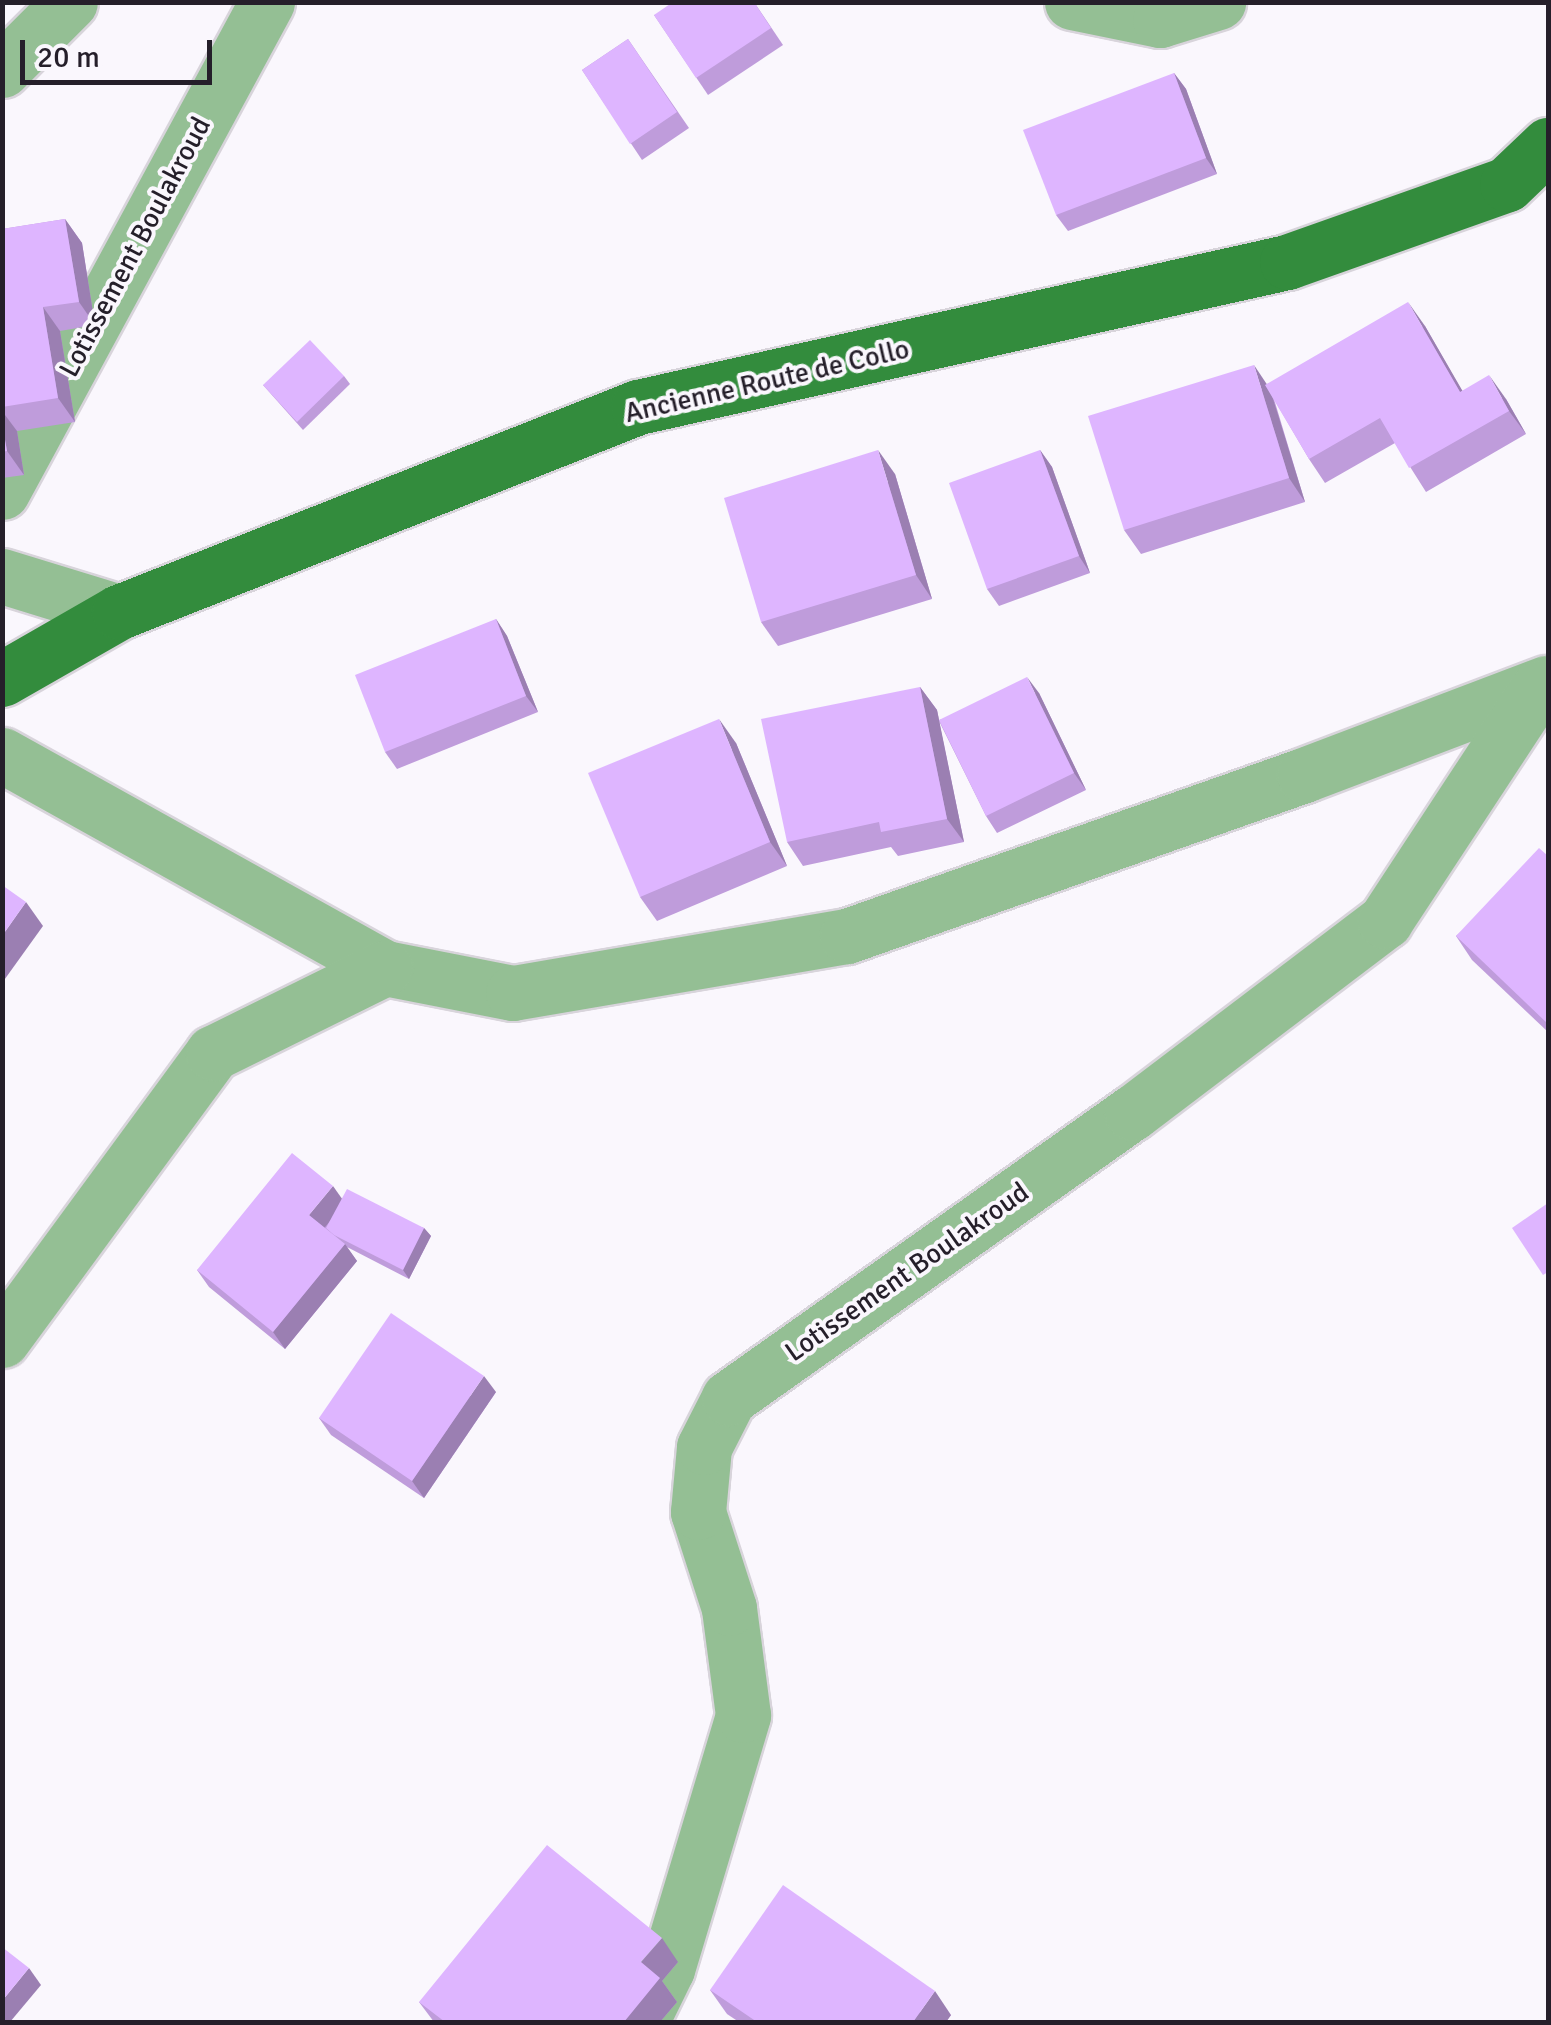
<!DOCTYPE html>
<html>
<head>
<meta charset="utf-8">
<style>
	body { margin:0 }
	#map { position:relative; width:1551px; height:2025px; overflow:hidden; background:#faf7fd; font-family:Signika,sans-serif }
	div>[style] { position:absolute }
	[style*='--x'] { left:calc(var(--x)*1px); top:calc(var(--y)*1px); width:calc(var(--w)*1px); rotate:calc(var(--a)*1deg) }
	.roads { filter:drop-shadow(2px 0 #d8d4db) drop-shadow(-2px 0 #d8d4db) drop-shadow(0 2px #d8d4db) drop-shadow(0 -2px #d8d4db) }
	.minor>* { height:55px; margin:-27.5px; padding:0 27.5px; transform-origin:27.5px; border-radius:27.5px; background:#94bf94 }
	.major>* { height:55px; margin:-27.5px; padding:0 27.5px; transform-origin:27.5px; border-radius:27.5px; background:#338c3d }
	.wall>* { inset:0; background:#bf9cdb }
	.shaded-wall>* { inset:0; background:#9b7fb2 }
	.building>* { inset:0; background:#deb5ff }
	span { translate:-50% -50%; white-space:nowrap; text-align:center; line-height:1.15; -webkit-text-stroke:8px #faf7fd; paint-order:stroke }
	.street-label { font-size:28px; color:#251f2a }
	.frame { position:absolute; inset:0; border:5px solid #251f2a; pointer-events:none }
	.scale { position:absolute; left:20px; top:40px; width:192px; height:45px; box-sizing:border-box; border:5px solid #251f2a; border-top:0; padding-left:12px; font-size:30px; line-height:35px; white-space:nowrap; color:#251f2a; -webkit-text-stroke:8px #faf7fd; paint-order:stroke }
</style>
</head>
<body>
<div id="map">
	<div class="roads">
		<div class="minor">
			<div style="--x:1072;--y:2;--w:90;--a:11.6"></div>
			<div style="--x:1160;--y:20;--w:61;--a:-17.2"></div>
			<div style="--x:2;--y:70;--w:96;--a:-45"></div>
			<div style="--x:2;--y:492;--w:557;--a:-61.59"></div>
			<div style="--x:2;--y:576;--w:122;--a:17.1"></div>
			<div style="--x:2;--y:755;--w:438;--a:29.1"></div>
			<div style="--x:385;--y:968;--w:130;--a:11.1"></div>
			<div style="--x:513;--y:993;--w:339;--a:-9.7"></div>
			<div style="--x:847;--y:936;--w:485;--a:-19.4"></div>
			<div style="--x:1304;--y:775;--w:259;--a:-20.8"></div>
			<div style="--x:2;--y:1340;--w:356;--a:-53.7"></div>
			<div style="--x:213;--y:1053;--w:192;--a:-26.3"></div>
			<div style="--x:641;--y:2022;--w:59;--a:-63.9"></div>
			<div style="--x:667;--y:1969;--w:265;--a:-73.3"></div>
			<div style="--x:743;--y:1715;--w:108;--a:-97.5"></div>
			<div style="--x:729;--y:1608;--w:101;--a:-107.9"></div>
			<div style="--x:698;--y:1512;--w:65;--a:-84.7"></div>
			<div style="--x:704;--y:1447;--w:55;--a:-63"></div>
			<div style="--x:729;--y:1398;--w:494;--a:-35.3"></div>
			<div style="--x:1132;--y:1113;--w:318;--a:-37.2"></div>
			<div style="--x:1385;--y:921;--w:279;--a:-56.7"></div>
		</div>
		<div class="major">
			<div style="--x:2;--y:679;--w:135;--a:-29.8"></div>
			<div style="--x:119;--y:612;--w:558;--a:-21.55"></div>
			<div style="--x:638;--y:407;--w:665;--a:-12.59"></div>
			<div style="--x:1287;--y:262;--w:233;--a:-19.5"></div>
			<div style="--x:1507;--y:184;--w:57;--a:-43.6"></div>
		</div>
	</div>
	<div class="wall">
		<div style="clip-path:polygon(754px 2px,783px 45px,708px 95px,654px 15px)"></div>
		<div style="clip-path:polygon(628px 39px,689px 128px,642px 160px,582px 70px)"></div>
		<div style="clip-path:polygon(1174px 73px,1186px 89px,1217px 174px,1068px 231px,1056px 215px)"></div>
		<div style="clip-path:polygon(65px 219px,82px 243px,95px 325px,60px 331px,75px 422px,17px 431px,24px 475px,2px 478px,2px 229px)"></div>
		<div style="clip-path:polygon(1425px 326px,1462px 391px,1506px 399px,1526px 434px,1426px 492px,1395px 443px,1325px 483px,1309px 459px,1274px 399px,1305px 502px,1141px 554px,1124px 530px,1267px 384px)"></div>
		<div style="clip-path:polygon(344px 376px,350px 384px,303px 430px,263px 385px)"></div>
		<div style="clip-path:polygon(1040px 450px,1052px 467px,1090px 573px,999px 606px,987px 589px)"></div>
		<div style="clip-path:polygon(895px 474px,932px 599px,778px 646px,761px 622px)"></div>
		<div style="clip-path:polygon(496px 619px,507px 636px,538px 712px,397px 769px,385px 752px)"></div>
		<div style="clip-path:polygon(920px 687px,937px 710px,939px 720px,1039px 693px,1086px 790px,997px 833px,986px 816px,939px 721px,964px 842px,898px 856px,891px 847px,803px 866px,787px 842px)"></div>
		<div style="clip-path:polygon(736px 743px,787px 866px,657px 921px,640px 897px)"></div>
		<div style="clip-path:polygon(1548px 856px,1548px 1032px,1472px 960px,1456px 936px)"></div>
		<div style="clip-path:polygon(342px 1199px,424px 1228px,431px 1236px,409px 1279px,347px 1247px,357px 1261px,285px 1349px,209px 1287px,197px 1270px)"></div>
		<div style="clip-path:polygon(496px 1392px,424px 1498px,331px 1435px,319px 1418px)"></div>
		<div style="clip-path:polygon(678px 1962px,662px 1981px,677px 2002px,660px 2022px,434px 2022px,419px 2002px)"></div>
		<div style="clip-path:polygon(710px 1990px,951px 2015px,946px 2022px,739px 2022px,727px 2014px)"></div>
	</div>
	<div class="shaded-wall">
		<div style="clip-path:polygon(1174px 73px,1186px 89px,1217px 174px,1206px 158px)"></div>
		<div style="clip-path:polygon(65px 219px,82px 243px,95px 325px,79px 302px)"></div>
		<div style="clip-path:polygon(1408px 302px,1425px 326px,1477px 416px,1460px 392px)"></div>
		<div style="clip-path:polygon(43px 307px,60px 331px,75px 422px,58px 398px)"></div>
		<div style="clip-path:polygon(1254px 365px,1270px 389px,1305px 502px,1289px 478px)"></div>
		<div style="clip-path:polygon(1489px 375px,1506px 399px,1526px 434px,1509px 411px)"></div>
		<div style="clip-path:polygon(2px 411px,17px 431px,24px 475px,7px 451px,2px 423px)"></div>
		<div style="clip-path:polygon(878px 450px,895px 474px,932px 599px,916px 575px)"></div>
		<div style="clip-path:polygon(1040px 450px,1052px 467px,1090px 573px,1079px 556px)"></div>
		<div style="clip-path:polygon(496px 619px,507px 636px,538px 712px,526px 696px)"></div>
		<div style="clip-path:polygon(1027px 677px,1039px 693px,1086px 790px,1074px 773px)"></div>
		<div style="clip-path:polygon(920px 687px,937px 710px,964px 842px,947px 819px)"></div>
		<div style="clip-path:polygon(719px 719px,736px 743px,787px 866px,770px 842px)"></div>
		<div style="clip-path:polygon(26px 902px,43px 926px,2px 983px,2px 936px)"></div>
		<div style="clip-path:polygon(333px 1186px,345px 1203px,321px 1232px,309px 1215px)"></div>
		<div style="clip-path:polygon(424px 1228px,431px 1236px,409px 1279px,403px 1270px)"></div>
		<div style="clip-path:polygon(345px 1244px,357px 1261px,285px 1349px,273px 1332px)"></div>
		<div style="clip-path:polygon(484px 1376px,496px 1392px,424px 1498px,412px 1481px)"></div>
		<div style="clip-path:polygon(662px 1938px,678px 1962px,662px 1981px,677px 2002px,660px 2022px,624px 2022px,641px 1962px)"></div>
		<div style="clip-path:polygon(29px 1968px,41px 1985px,10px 2022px,2px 2022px,2px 2001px)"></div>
		<div style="clip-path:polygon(935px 1991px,951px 2015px,946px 2022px,913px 2022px)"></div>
	</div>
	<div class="building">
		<div style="clip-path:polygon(673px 2px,754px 2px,771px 28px,696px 78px,654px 15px)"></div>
		<div style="clip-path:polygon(628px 39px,677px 112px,630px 144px,582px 70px)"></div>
		<div style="clip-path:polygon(1174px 73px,1206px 158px,1056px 215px,1023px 130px)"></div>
		<div style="clip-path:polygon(65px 219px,79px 302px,43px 307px,58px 398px,2px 407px,2px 229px)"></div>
		<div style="clip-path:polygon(1408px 302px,1460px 392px,1489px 375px,1509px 411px,1409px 468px,1380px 418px,1309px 459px,1265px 385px)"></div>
		<div style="clip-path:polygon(310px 340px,344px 376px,297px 422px,263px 385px)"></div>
		<div style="clip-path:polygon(1254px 365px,1289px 478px,1124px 530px,1088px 416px)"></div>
		<div style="clip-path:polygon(2px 423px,7px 451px,2px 452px)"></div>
		<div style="clip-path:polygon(878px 450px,916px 575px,761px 622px,724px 498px)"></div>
		<div style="clip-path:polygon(1040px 450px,1079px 556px,987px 589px,949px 483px)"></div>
		<div style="clip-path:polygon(496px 619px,526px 696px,385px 752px,355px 675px)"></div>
		<div style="clip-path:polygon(1027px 677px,1074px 773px,986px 816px,939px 720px)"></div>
		<div style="clip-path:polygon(920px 687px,947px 819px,881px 832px,879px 822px,787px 842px,761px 719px)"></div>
		<div style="clip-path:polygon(719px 719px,770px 842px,640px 897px,588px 773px)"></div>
		<div style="clip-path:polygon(1539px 848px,1548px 856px,1548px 1024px,1456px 936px)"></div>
		<div style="clip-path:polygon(2px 885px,26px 902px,2px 936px)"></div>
		<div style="clip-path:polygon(292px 1153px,333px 1186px,309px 1215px,345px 1244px,273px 1332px,197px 1270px)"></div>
		<div style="clip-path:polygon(347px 1189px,424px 1228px,403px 1270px,334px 1235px,326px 1228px)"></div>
		<div style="clip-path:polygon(1548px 1203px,1548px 1272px,1543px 1275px,1512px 1228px)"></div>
		<div style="clip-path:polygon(391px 1313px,484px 1376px,412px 1481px,319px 1418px)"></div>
		<div style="clip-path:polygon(547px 1845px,662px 1938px,641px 1962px,660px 1978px,624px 2022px,445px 2022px,419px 2002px)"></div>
		<div style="clip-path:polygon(783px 1885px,935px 1991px,913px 2022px,757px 2022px,710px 1990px)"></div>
		<div style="clip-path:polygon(2px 1947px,29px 1968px,2px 2001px)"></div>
	</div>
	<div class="street-label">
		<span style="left:135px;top:247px;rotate:-62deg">Lotissement Boulakroud</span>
		<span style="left:767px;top:381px;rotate:-13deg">Ancienne Route de Collo</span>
		<span style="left:907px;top:1272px;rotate:-35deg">Lotissement Boulakroud</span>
	</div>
	<div class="frame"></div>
	<div class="scale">20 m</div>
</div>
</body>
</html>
